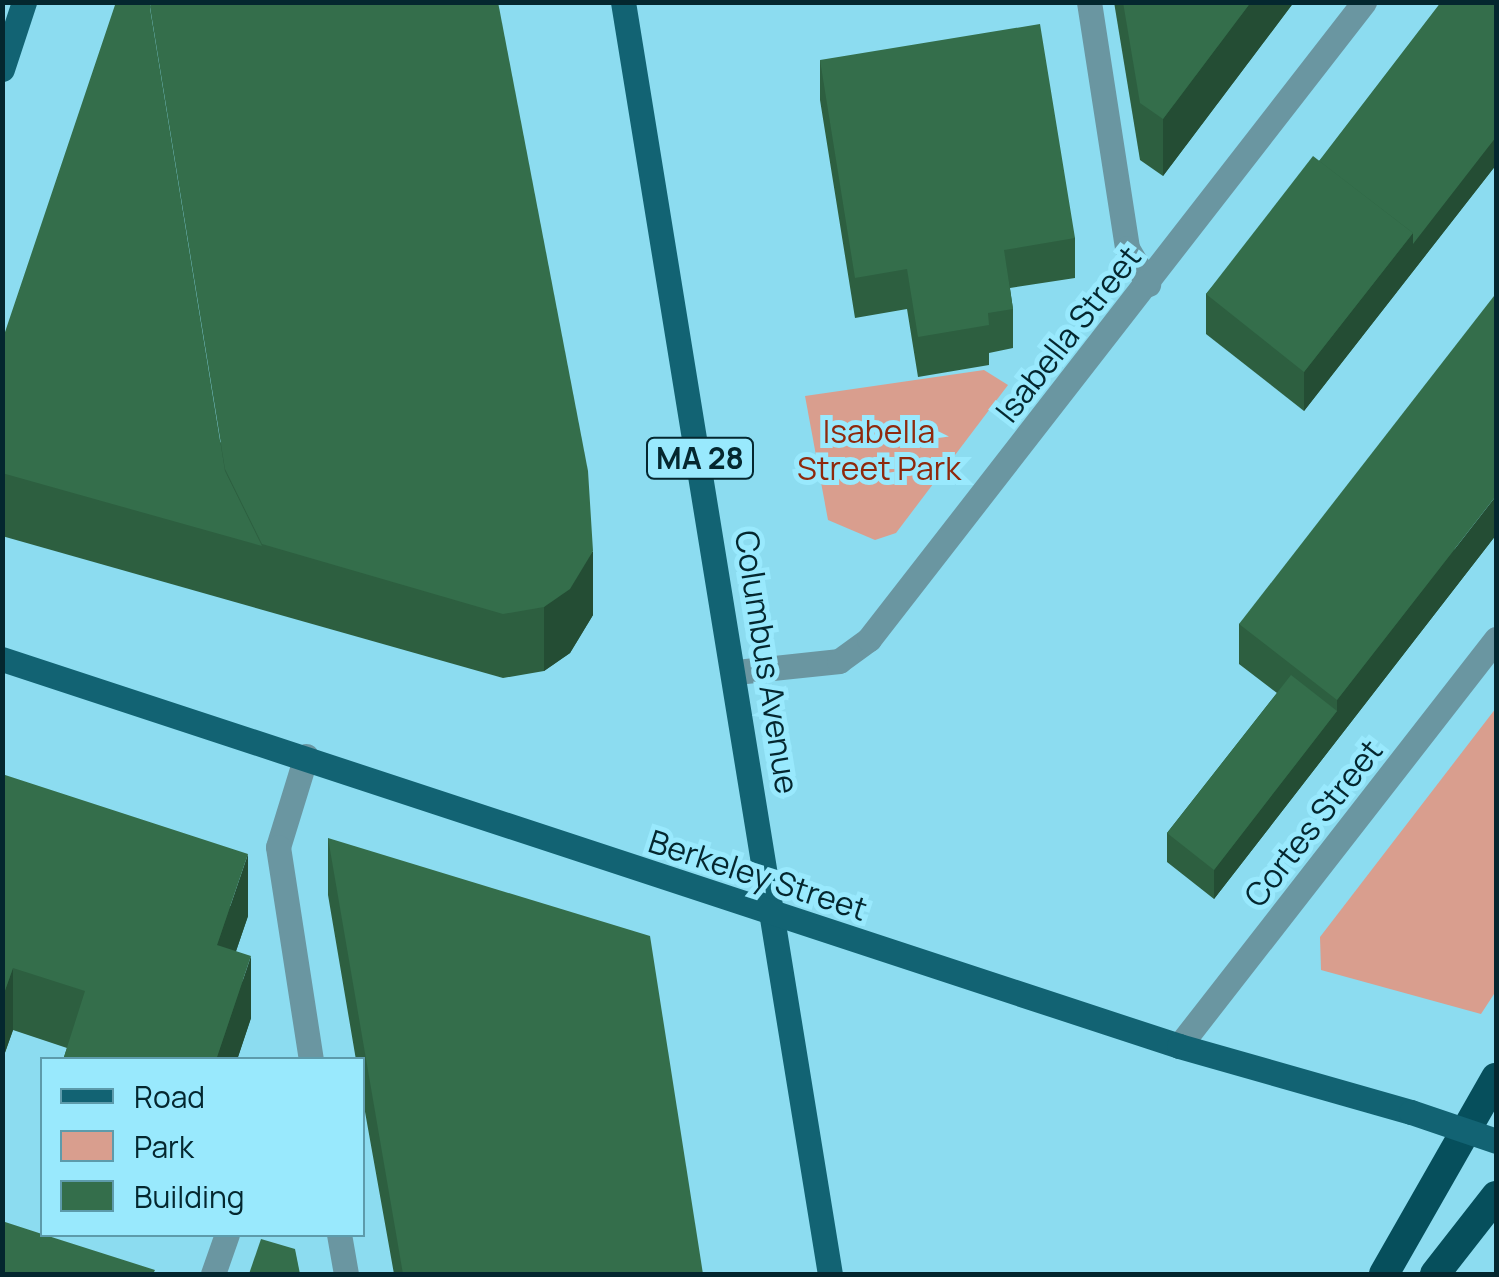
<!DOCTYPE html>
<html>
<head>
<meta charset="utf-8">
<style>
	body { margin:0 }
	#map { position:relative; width:1499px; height:1277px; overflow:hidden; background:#8cdcf0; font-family:Manrope,sans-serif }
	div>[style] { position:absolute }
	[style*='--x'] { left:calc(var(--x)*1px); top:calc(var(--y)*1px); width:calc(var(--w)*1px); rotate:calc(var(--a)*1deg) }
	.green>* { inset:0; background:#d99e8e }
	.service>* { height:25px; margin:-12.5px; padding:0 12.5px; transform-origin:12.5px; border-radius:12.5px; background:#6a96a1 }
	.minor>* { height:25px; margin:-12.5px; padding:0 12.5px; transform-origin:12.5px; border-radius:12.5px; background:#6a96a1 }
	.tertiary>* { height:25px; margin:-12.5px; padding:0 12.5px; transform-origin:12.5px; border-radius:12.5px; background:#6a96a1 }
	.primary>* { height:25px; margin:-12.5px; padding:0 12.5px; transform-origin:12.5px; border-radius:12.5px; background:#126373 }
	.motorway>* { height:30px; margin:-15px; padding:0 15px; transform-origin:15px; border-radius:15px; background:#064f5c }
	.primary-bridge>* { height:25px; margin:-12.5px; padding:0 12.5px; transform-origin:12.5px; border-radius:12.5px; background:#126373 }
	.wall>* { inset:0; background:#2d5f40 }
	.shaded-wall>* { inset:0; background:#244d34 }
	.building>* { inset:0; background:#346e4b }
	span { translate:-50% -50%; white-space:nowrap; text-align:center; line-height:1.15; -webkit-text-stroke:10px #99e9fd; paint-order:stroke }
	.shield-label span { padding:2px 8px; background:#99e9fd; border:2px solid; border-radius:8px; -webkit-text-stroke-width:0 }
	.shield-label { font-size:30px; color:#04272f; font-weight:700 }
	.street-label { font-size:32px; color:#04272f }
	.park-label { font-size:32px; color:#8f290d }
	.frame { position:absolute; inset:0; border:5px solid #04272f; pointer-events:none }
	.legend { position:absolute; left:40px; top:1057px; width:325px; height:180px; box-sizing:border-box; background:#99e9fd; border:2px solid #5d9bab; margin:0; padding:12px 18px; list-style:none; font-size:30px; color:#04272f }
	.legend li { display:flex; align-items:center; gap:20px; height:50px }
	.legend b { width:50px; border:2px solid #5d9bab }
</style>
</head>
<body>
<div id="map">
	<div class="green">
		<div style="clip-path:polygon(984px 370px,1008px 385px,896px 533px,875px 540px,828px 520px,805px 396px)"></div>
		<div style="clip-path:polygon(1496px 708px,1496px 991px,1481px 1014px,1321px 970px,1320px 937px)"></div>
	</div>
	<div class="service">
		<div style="--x:1089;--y:2;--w:249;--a:81.2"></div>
		<div style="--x:1127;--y:248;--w:42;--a:59.7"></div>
		<div style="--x:213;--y:1274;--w:42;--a:-70.7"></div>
	</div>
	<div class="minor">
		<div style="--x:736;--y:672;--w:104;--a:-6.1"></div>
		<div style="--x:839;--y:661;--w:37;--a:-36"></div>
		<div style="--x:869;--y:639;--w:807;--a:-52.15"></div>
		<div style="--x:306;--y:756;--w:95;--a:107.1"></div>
		<div style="--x:278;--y:847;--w:216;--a:81.2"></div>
		<div style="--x:339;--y:1234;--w:41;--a:80.1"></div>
	</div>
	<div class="tertiary">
		<div style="--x:1179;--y:1046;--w:516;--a:-52.09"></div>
	</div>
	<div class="primary">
		<div style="--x:623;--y:2;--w:1289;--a:80.76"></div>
		<div style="--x:2;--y:69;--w:71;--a:-71.8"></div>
		<div style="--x:2;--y:659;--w:1239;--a:18.2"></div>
		<div style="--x:1179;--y:1046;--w:241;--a:15.9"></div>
	</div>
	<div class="motorway">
		<div style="--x:1384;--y:1274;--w:226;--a:-60.3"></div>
		<div style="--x:1435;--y:1274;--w:99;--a:-52"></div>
	</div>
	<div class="primary-bridge">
		<div style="--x:1411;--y:1112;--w:90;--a:18.8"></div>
	</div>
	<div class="wall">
		<div style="clip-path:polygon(1114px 2px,1294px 2px,1163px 176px,1140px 160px)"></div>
		<div style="clip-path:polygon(1496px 2px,1496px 165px,1304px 411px,1206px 334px,1206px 294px,1319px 161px)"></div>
		<div style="clip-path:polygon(820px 60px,1075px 238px,1075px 278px,1010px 288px,1013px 309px,1013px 348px,989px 353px,989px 365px,918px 377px,907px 309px,855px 318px,820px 100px)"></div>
		<div style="clip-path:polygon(2px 341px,593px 615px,570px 653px,544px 671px,503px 678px,2px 536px)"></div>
		<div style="clip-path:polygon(1496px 535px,1214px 899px,1167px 862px,1167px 833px,1277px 693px,1239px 664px,1239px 624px)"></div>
		<div style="clip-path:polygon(2px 774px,248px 916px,236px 951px,251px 1018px,237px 1060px,63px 1060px,67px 1048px,13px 1030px,2px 1061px)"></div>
		<div style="clip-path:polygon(328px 838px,703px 1274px,394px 1274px,362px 1095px,362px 1060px,356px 1060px,328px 895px)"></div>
	</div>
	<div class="shaded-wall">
		<div style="clip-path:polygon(1251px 2px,1294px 2px,1163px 176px,1163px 119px)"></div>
		<div style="clip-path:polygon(1496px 137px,1496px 165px,1304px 411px,1304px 372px,1413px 233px)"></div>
		<div style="clip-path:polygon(1496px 496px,1496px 535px,1214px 899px,1214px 870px,1337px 711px,1337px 700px)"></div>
		<div style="clip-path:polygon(593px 551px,593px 615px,570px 653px,544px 671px,544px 607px)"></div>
		<div style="clip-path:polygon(248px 854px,248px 916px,217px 1007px,217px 945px)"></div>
		<div style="clip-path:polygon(251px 956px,251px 1018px,237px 1060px,216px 1060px)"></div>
		<div style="clip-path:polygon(13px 968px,13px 1030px,2px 1061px,2px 999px)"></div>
	</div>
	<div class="building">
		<div style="clip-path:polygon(116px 2px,151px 2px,150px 8px,225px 471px,262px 546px,2px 473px,2px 341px)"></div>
		<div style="clip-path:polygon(151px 2px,498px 2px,588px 471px,593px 551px,570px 589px,544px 607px,503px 614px,262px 544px,225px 469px,150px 7px)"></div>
		<div style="clip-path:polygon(1123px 2px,1251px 2px,1163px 119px,1140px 103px)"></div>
		<div style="clip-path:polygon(1441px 2px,1496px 2px,1496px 137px,1413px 244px,1413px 233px,1319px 161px)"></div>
		<div style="clip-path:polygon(1040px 24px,1075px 238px,1004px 250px,1013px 309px,988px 313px,989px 325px,918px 337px,907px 269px,855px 278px,820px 60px)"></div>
		<div style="clip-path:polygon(1313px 156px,1413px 233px,1304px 372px,1206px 294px)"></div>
		<div style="clip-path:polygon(1494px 296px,1496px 299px,1496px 496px,1337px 700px,1239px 624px)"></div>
		<div style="clip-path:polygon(1291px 675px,1337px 711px,1214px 870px,1167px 833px)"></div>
		<div style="clip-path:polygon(2px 774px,248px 854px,217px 945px,251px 956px,216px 1060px,63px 1060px,85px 991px,13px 968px,2px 999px)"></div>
		<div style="clip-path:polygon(328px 838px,650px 936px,703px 1274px,403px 1274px)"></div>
		<div style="clip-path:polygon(2px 1221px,42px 1234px,155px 1270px,153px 1274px,2px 1274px)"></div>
		<div style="clip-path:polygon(261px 1239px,295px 1249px,300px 1274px,249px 1274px)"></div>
	</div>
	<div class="shield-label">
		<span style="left:700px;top:458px">MA 28</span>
	</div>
	<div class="street-label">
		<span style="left:1068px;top:334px;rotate:-52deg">Isabella Street</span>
		<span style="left:767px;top:662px;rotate:81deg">Columbus Avenue</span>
		<span style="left:1313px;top:823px;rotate:-52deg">Cortes Street</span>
		<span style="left:758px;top:875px;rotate:18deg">Berkeley Street</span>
	</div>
	<div class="park-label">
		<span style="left:879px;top:450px">Isabella<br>Street Park</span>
	</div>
	<div class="frame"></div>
	<ul class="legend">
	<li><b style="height:12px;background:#126373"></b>Road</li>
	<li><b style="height:28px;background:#d99e8e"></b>Park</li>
	<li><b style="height:28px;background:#346e4b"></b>Building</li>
	</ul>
</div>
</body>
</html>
